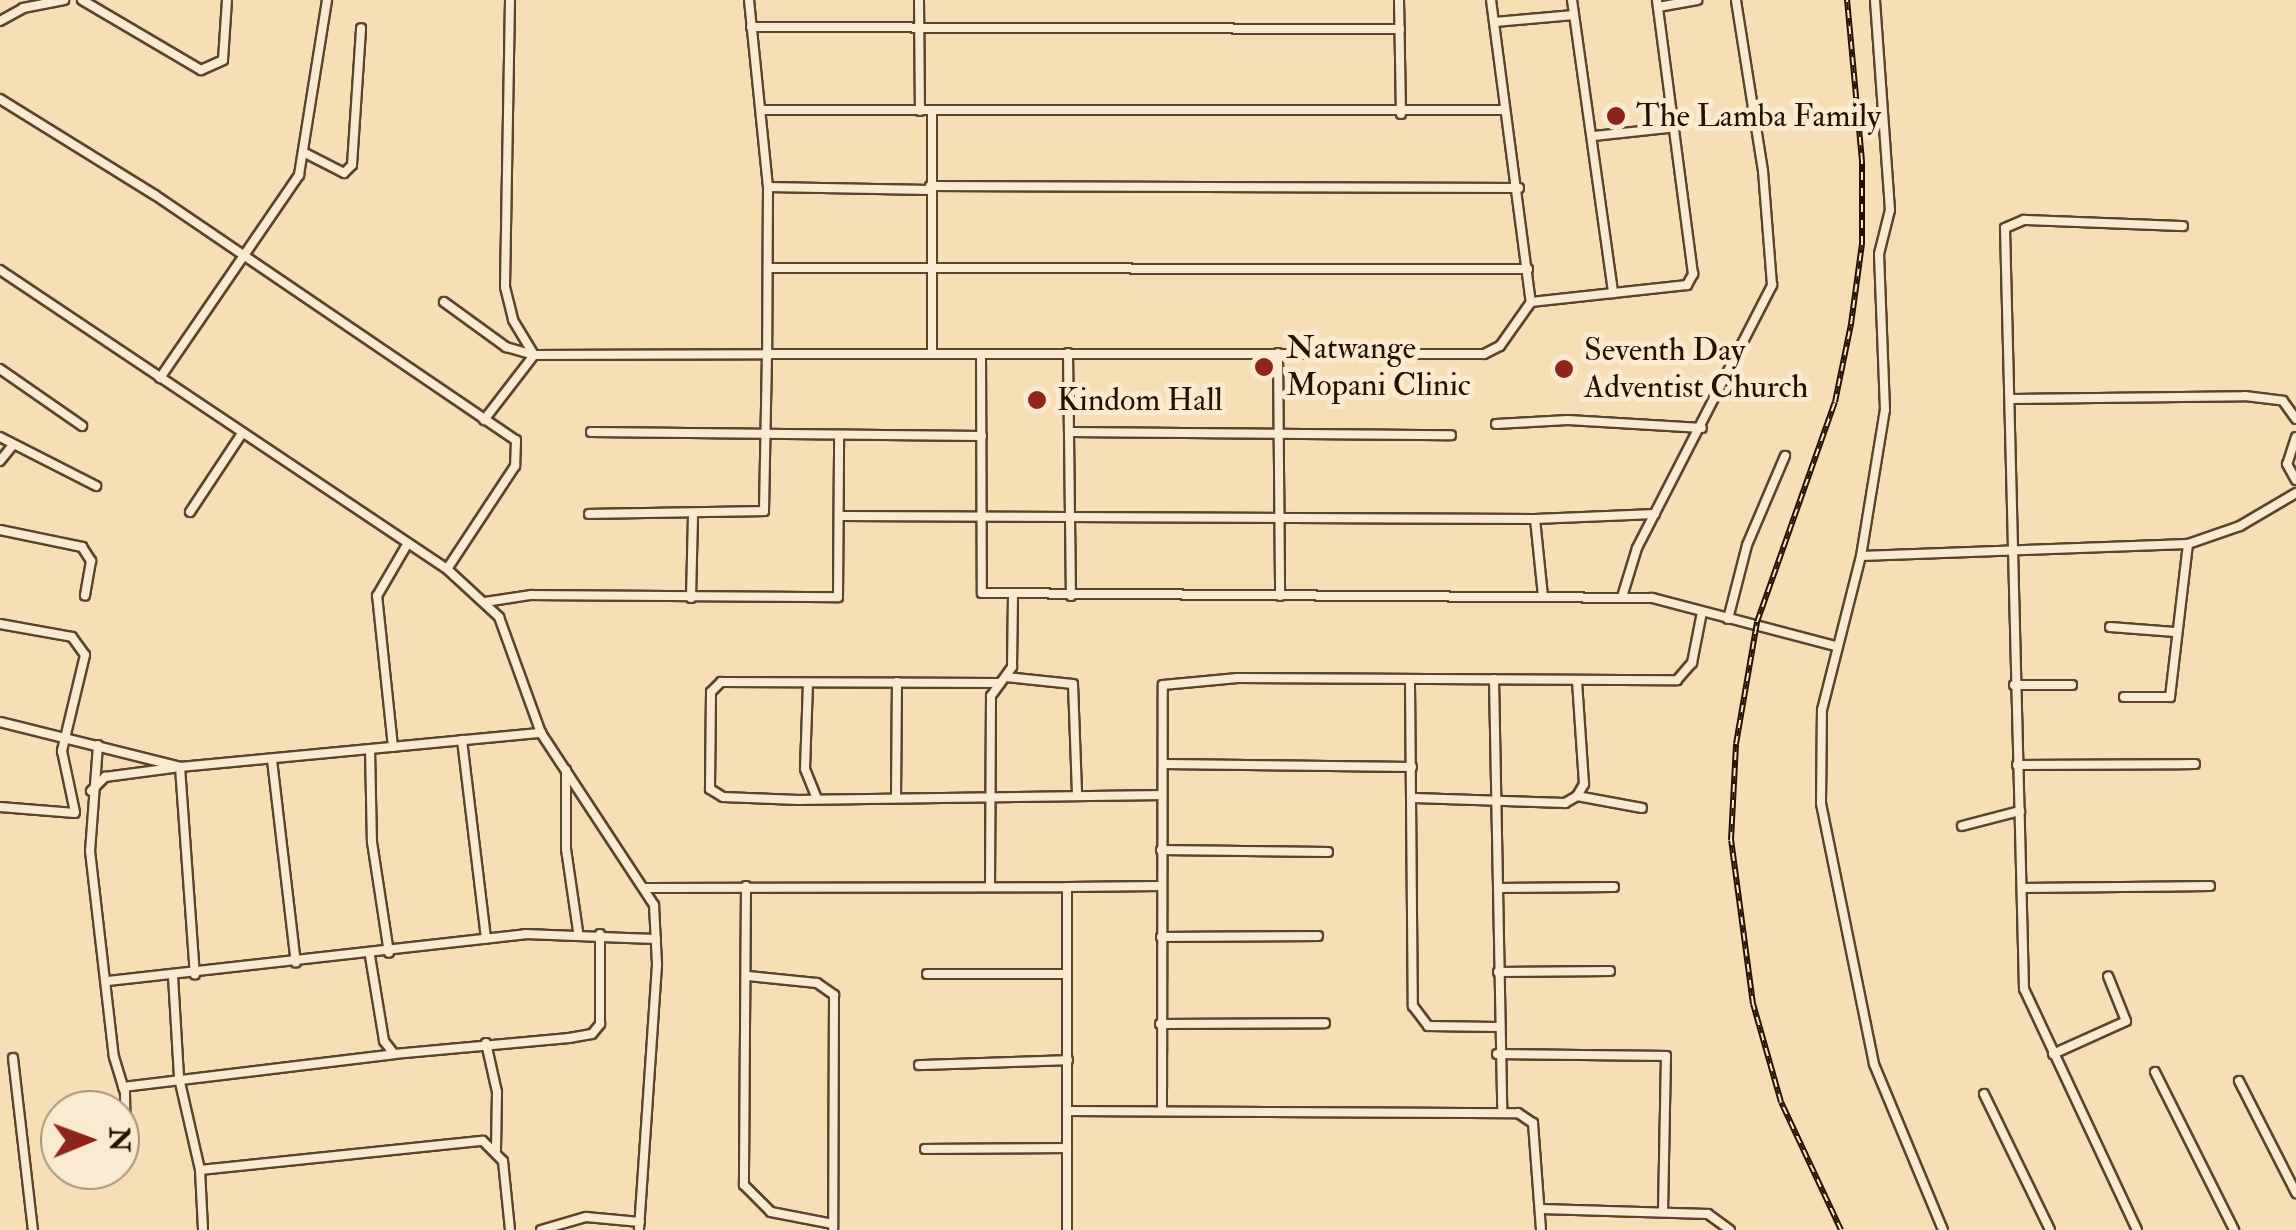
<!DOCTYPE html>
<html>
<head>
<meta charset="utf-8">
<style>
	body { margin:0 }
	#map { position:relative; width:2296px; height:1230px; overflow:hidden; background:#f8deb5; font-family:"IM FELL Double Pica",serif }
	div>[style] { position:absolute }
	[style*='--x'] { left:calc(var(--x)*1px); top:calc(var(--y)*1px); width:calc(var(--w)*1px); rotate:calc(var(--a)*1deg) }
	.roads { filter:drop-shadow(2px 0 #5a442d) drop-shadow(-2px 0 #5a442d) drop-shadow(0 2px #5a442d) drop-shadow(0 -2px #5a442d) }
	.street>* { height:8px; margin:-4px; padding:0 4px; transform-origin:4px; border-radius:4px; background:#faeacf }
	.rail>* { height:6px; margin-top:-3px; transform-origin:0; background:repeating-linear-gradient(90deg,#faeacf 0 8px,#261100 0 16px); box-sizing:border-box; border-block:2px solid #261100 }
	.dots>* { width:28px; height:28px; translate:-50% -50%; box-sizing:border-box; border:5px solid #faeacf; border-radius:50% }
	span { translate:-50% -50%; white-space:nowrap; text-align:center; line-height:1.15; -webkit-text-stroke:10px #faeacf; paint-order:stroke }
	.poi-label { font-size:32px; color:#261100 }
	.left { translate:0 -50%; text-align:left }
	.north { position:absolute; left:40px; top:1090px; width:100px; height:100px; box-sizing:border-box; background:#faeacf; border:2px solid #a5937c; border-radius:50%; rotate:89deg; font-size:28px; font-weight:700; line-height:40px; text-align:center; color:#261100 }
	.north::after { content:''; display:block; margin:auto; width:35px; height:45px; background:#8f2418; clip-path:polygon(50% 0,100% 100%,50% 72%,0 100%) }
</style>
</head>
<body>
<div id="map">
	<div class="roads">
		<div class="street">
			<div style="--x:82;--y:0;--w:138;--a:30.5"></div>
			<div style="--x:201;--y:70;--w:24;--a:-24"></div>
			<div style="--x:223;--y:60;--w:60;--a:-86.2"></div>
			<div style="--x:510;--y:0;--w:287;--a:91"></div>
			<div style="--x:505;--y:287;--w:34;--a:76"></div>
			<div style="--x:513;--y:320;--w:41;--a:59"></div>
			<div style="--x:749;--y:0;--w:188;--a:84.2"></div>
			<div style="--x:768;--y:187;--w:167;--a:90.3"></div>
			<div style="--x:767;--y:354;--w:214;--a:0"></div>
			<div style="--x:981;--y:354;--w:239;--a:89.8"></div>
			<div style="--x:982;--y:593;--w:670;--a:0.43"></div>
			<div style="--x:1652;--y:598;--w:189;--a:14.7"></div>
			<div style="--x:919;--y:0;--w:111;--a:89.5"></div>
			<div style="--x:1399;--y:0;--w:114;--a:89"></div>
			<div style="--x:1491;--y:0;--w:305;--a:82.5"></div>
			<div style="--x:1572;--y:0;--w:296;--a:82"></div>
			<div style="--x:1658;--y:7;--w:40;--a:-10"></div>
			<div style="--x:0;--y:21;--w:26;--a:-29"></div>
			<div style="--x:23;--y:8;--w:42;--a:-11"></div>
			<div style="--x:1495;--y:22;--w:79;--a:-5.1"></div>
			<div style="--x:751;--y:27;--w:649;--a:0.18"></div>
			<div style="--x:0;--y:99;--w:182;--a:31.8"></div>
			<div style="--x:155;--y:195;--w:436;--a:34.2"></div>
			<div style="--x:516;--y:440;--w:26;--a:92"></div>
			<div style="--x:515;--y:466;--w:123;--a:123.4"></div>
			<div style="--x:761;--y:110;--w:744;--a:0"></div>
			<div style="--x:932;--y:111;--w:243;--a:90"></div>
			<div style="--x:1593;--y:136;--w:76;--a:-6"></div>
			<div style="--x:305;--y:153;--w:44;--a:27.1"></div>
			<div style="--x:344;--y:173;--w:11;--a:-45"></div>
			<div style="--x:352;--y:165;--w:137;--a:-86.2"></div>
			<div style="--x:930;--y:186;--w:589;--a:0.19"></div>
			<div style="--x:768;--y:187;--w:162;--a:1.1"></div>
			<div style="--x:768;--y:268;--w:760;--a:0.08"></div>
			<div style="--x:0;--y:270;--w:538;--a:33.78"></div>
			<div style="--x:447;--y:569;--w:71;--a:42.7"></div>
			<div style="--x:499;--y:617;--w:123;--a:70.1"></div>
			<div style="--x:541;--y:733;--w:206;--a:56.7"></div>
			<div style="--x:654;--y:905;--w:60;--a:87.1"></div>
			<div style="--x:657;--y:965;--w:266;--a:93.9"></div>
			<div style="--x:444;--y:302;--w:77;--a:36"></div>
			<div style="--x:506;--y:347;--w:29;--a:16"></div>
			<div style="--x:534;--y:355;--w:233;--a:-0.2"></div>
			<div style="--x:767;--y:354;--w:157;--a:91.1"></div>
			<div style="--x:764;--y:511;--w:175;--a:179"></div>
			<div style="--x:1068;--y:353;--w:243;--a:89.3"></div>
			<div style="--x:1278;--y:353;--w:243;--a:89.5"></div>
			<div style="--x:981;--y:354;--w:503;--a:0"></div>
			<div style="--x:1484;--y:354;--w:18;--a:-27"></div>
			<div style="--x:1500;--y:346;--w:54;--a:-54.8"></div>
			<div style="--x:1531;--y:302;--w:157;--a:-6.2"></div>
			<div style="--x:1687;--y:285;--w:13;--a:-61"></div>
			<div style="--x:1693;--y:274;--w:276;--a:-97.5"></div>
			<div style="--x:0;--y:369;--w:100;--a:34.8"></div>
			<div style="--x:160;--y:378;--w:246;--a:-55.6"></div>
			<div style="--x:299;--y:175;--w:177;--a:-80.9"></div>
			<div style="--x:2012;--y:399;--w:233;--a:-0.7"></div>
			<div style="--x:2245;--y:396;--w:38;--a:7"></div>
			<div style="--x:2283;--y:401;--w:22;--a:54"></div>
			<div style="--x:484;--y:420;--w:82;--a:-52.4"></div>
			<div style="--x:1496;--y:424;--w:72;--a:-3.2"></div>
			<div style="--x:1568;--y:420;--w:134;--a:3.4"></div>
			<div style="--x:591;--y:432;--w:391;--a:0.6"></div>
			<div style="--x:1070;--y:432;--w:381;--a:0.5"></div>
			<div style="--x:0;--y:437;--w:108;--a:27"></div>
			<div style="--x:2296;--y:437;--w:28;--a:108"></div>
			<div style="--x:2287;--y:464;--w:18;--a:61"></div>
			<div style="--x:0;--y:461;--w:19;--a:-51"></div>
			<div style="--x:190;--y:512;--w:92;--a:-56.5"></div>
			<div style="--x:843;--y:516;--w:692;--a:0.25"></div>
			<div style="--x:1535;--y:519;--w:120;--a:-2.4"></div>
			<div style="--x:1535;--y:519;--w:78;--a:84.1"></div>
			<div style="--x:0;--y:530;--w:84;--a:11.7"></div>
			<div style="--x:82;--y:547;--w:17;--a:57"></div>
			<div style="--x:91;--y:561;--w:35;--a:100"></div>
			<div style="--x:1861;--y:556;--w:148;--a:-80.7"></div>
			<div style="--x:1885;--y:410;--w:156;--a:-92.2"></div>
			<div style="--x:1879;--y:254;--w:45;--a:-76"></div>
			<div style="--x:1890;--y:210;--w:211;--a:-94.1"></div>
			<div style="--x:1622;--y:597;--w:51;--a:-73"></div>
			<div style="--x:1637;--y:548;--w:296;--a:-62.8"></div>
			<div style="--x:1772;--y:285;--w:114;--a:-94.5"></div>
			<div style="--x:1763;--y:171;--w:173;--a:-99"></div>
			<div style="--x:691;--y:598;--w:81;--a:-88.6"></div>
			<div style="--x:485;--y:602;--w:47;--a:-8.7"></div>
			<div style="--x:531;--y:595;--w:307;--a:0.4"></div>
			<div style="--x:838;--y:597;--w:161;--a:-89.6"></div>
			<div style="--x:1728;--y:619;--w:76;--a:-75.6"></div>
			<div style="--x:1747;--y:545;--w:97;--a:-66.9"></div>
			<div style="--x:0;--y:624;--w:73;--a:10.2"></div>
			<div style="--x:72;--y:637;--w:22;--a:54"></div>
			<div style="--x:85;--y:655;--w:99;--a:103.5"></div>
			<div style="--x:62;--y:751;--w:62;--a:78"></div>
			<div style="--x:2110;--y:627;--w:65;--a:4.4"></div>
			<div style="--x:1006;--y:677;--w:67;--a:6"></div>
			<div style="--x:1073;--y:684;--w:110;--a:87.9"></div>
			<div style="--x:1494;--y:679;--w:430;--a:88.9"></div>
			<div style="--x:808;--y:683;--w:86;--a:92"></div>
			<div style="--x:805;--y:769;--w:32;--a:68"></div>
			<div style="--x:1000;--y:683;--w:279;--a:-179.8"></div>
			<div style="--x:721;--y:682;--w:14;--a:135"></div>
			<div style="--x:711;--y:692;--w:97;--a:90.6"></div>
			<div style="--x:710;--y:789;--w:15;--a:32"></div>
			<div style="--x:723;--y:797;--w:76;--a:2.3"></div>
			<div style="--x:799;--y:800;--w:361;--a:-0.8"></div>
			<div style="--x:1410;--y:684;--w:322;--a:89.5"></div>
			<div style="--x:1413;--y:1006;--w:25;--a:53"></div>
			<div style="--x:1428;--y:1026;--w:69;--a:0.8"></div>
			<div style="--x:2014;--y:685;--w:58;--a:0"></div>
			<div style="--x:2124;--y:697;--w:46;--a:0"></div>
			<div style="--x:2170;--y:697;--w:154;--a:-83.3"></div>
			<div style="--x:0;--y:722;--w:186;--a:14"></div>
			<div style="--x:180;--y:767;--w:208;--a:85.9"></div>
			<div style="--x:462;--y:740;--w:200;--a:83.1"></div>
			<div style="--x:98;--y:745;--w:106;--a:94.3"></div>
			<div style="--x:90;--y:851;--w:207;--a:83.4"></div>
			<div style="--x:114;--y:1057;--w:37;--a:73"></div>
			<div style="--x:125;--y:1092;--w:68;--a:89.2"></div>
			<div style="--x:393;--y:747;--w:152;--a:-96"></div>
			<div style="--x:377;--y:596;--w:61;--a:-59.7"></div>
			<div style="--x:370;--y:749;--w:93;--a:88.8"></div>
			<div style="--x:372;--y:842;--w:112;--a:81.3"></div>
			<div style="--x:272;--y:760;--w:204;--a:83.3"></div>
			<div style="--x:1164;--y:764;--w:248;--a:0.7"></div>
			<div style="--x:2017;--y:765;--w:178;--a:-0.3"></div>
			<div style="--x:566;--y:770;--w:79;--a:90"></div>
			<div style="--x:566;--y:849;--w:83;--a:81.7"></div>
			<div style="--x:91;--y:791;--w:20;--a:-45"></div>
			<div style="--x:105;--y:777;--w:76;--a:-7.6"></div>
			<div style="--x:180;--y:767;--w:363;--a:-5.4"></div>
			<div style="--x:896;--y:796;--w:114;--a:-89.5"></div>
			<div style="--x:1577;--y:796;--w:66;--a:10.5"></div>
			<div style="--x:1414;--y:798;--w:151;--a:1.9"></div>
			<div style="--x:1565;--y:803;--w:14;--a:-30"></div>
			<div style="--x:1577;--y:796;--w:14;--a:-60"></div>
			<div style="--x:1584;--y:784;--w:104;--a:-93.9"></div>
			<div style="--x:0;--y:807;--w:75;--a:4.6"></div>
			<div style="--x:1962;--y:826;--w:60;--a:-14.5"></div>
			<div style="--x:1161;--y:850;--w:167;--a:0.7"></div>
			<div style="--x:746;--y:886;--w:299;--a:90.4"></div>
			<div style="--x:744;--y:1185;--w:38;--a:45"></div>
			<div style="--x:771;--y:1212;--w:63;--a:11"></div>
			<div style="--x:990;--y:886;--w:190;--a:-89.7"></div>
			<div style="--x:991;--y:696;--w:36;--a:-54"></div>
			<div style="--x:1012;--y:667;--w:69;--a:-89.2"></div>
			<div style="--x:1067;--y:887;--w:93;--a:-0.6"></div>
			<div style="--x:646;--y:888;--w:421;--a:-0.1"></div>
			<div style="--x:1067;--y:887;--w:343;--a:90"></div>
			<div style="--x:1498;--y:888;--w:116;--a:-0.5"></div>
			<div style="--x:2022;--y:888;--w:188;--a:-0.6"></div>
			<div style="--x:1161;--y:937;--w:157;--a:-0.4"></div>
			<div style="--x:370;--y:956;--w:86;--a:80.6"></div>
			<div style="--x:384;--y:1041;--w:16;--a:52"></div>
			<div style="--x:394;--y:1054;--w:176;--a:-5.2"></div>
			<div style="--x:569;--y:1038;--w:23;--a:-10"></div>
			<div style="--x:592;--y:1034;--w:13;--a:-51"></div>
			<div style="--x:600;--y:1024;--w:90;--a:-90"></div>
			<div style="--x:1498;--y:972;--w:112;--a:-0.5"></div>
			<div style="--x:927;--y:974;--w:140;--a:0"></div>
			<div style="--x:173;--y:976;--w:102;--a:86.6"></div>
			<div style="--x:179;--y:1078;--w:94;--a:77.1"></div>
			<div style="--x:200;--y:1170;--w:60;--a:87.1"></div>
			<div style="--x:748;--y:976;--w:69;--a:5.8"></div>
			<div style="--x:817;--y:983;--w:21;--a:35"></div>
			<div style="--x:834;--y:995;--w:235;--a:90.2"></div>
			<div style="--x:108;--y:981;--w:420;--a:-6.4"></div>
			<div style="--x:525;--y:934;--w:131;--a:2.2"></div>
			<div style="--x:1160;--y:1024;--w:165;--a:-0.3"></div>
			<div style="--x:486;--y:1043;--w:50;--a:77.3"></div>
			<div style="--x:497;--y:1092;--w:58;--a:91"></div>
			<div style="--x:1497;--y:1054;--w:169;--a:0.7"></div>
			<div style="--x:1666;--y:1056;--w:155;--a:91.1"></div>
			<div style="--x:2053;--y:1054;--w:80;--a:-24.3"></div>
			<div style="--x:2126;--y:1021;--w:48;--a:-111.8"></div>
			<div style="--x:13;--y:1058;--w:173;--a:83.4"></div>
			<div style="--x:919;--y:1065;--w:149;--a:-1.9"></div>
			<div style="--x:2155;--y:1072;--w:177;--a:63.4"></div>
			<div style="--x:2239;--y:1081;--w:126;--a:63"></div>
			<div style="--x:123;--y:1087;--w:273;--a:-6.9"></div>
			<div style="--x:1984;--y:1094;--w:151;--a:64.1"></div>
			<div style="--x:1162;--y:1110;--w:425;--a:-89.9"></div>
			<div style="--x:1163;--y:685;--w:75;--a:-5.3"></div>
			<div style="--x:1238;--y:678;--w:439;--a:0.3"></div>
			<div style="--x:1677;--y:680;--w:23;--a:-49"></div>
			<div style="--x:1692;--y:663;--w:52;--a:-78.9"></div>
			<div style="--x:1067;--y:1111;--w:451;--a:0.3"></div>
			<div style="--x:1518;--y:1113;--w:18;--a:34"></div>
			<div style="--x:1533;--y:1123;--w:107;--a:85.7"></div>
			<div style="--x:925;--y:1149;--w:142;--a:-0.4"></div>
			<div style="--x:200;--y:1170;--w:284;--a:-5.9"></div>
			<div style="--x:483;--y:1141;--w:28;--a:45"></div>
			<div style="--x:503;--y:1161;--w:69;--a:84.2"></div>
			<div style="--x:1541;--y:1209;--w:167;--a:1.7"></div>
			<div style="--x:1708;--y:1214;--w:27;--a:36"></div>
			<div style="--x:541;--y:1230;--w:47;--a:-16.1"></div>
			<div style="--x:586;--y:1217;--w:54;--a:5.3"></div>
			<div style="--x:1943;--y:1230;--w:180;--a:-112.6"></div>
			<div style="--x:1874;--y:1064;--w:266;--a:-101.5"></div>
			<div style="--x:1821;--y:803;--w:93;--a:-89.4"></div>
			<div style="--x:1822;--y:710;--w:159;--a:-75.8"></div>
			<div style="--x:1861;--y:556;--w:327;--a:-2.1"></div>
			<div style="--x:2188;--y:544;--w:55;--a:-19.1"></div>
			<div style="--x:2240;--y:526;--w:65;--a:-30.5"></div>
			<div style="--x:2137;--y:1230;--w:266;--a:-115.1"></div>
			<div style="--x:2024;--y:989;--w:761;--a:-91.43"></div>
			<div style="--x:2005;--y:228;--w:21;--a:-23"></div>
			<div style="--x:2024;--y:220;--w:159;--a:2.2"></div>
		</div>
	</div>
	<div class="rail">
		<div style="--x:1841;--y:1230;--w:141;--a:-115.1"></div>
		<div style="--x:1781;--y:1102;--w:102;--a:-105.9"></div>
		<div style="--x:1753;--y:1004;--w:165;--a:-97.6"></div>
		<div style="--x:1731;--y:840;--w:96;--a:-87"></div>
		<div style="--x:1736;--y:744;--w:124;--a:-80.2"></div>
		<div style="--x:1757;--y:622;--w:233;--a:-70.5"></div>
		<div style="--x:1835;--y:402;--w:80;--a:-78.4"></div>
		<div style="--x:1851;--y:324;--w:81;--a:-82.2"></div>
		<div style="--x:1862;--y:244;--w:83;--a:-90"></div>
		<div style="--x:1862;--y:161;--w:162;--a:-95.3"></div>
	</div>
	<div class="dots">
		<div style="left:1616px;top:116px;background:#8f2418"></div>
		<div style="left:1264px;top:367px;background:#8f2418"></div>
		<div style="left:1564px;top:369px;background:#8f2418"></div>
		<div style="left:1037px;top:400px;background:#8f2418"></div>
	</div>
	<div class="poi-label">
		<span class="left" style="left:1636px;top:116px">The Lamba Family</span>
		<span class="left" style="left:1286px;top:367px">Natwange<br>Mopani Clinic</span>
		<span class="left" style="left:1584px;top:369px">Seventh Day<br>Adventist Church</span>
		<span class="left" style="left:1057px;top:400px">Kindom Hall</span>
	</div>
	<div class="north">N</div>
</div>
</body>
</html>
